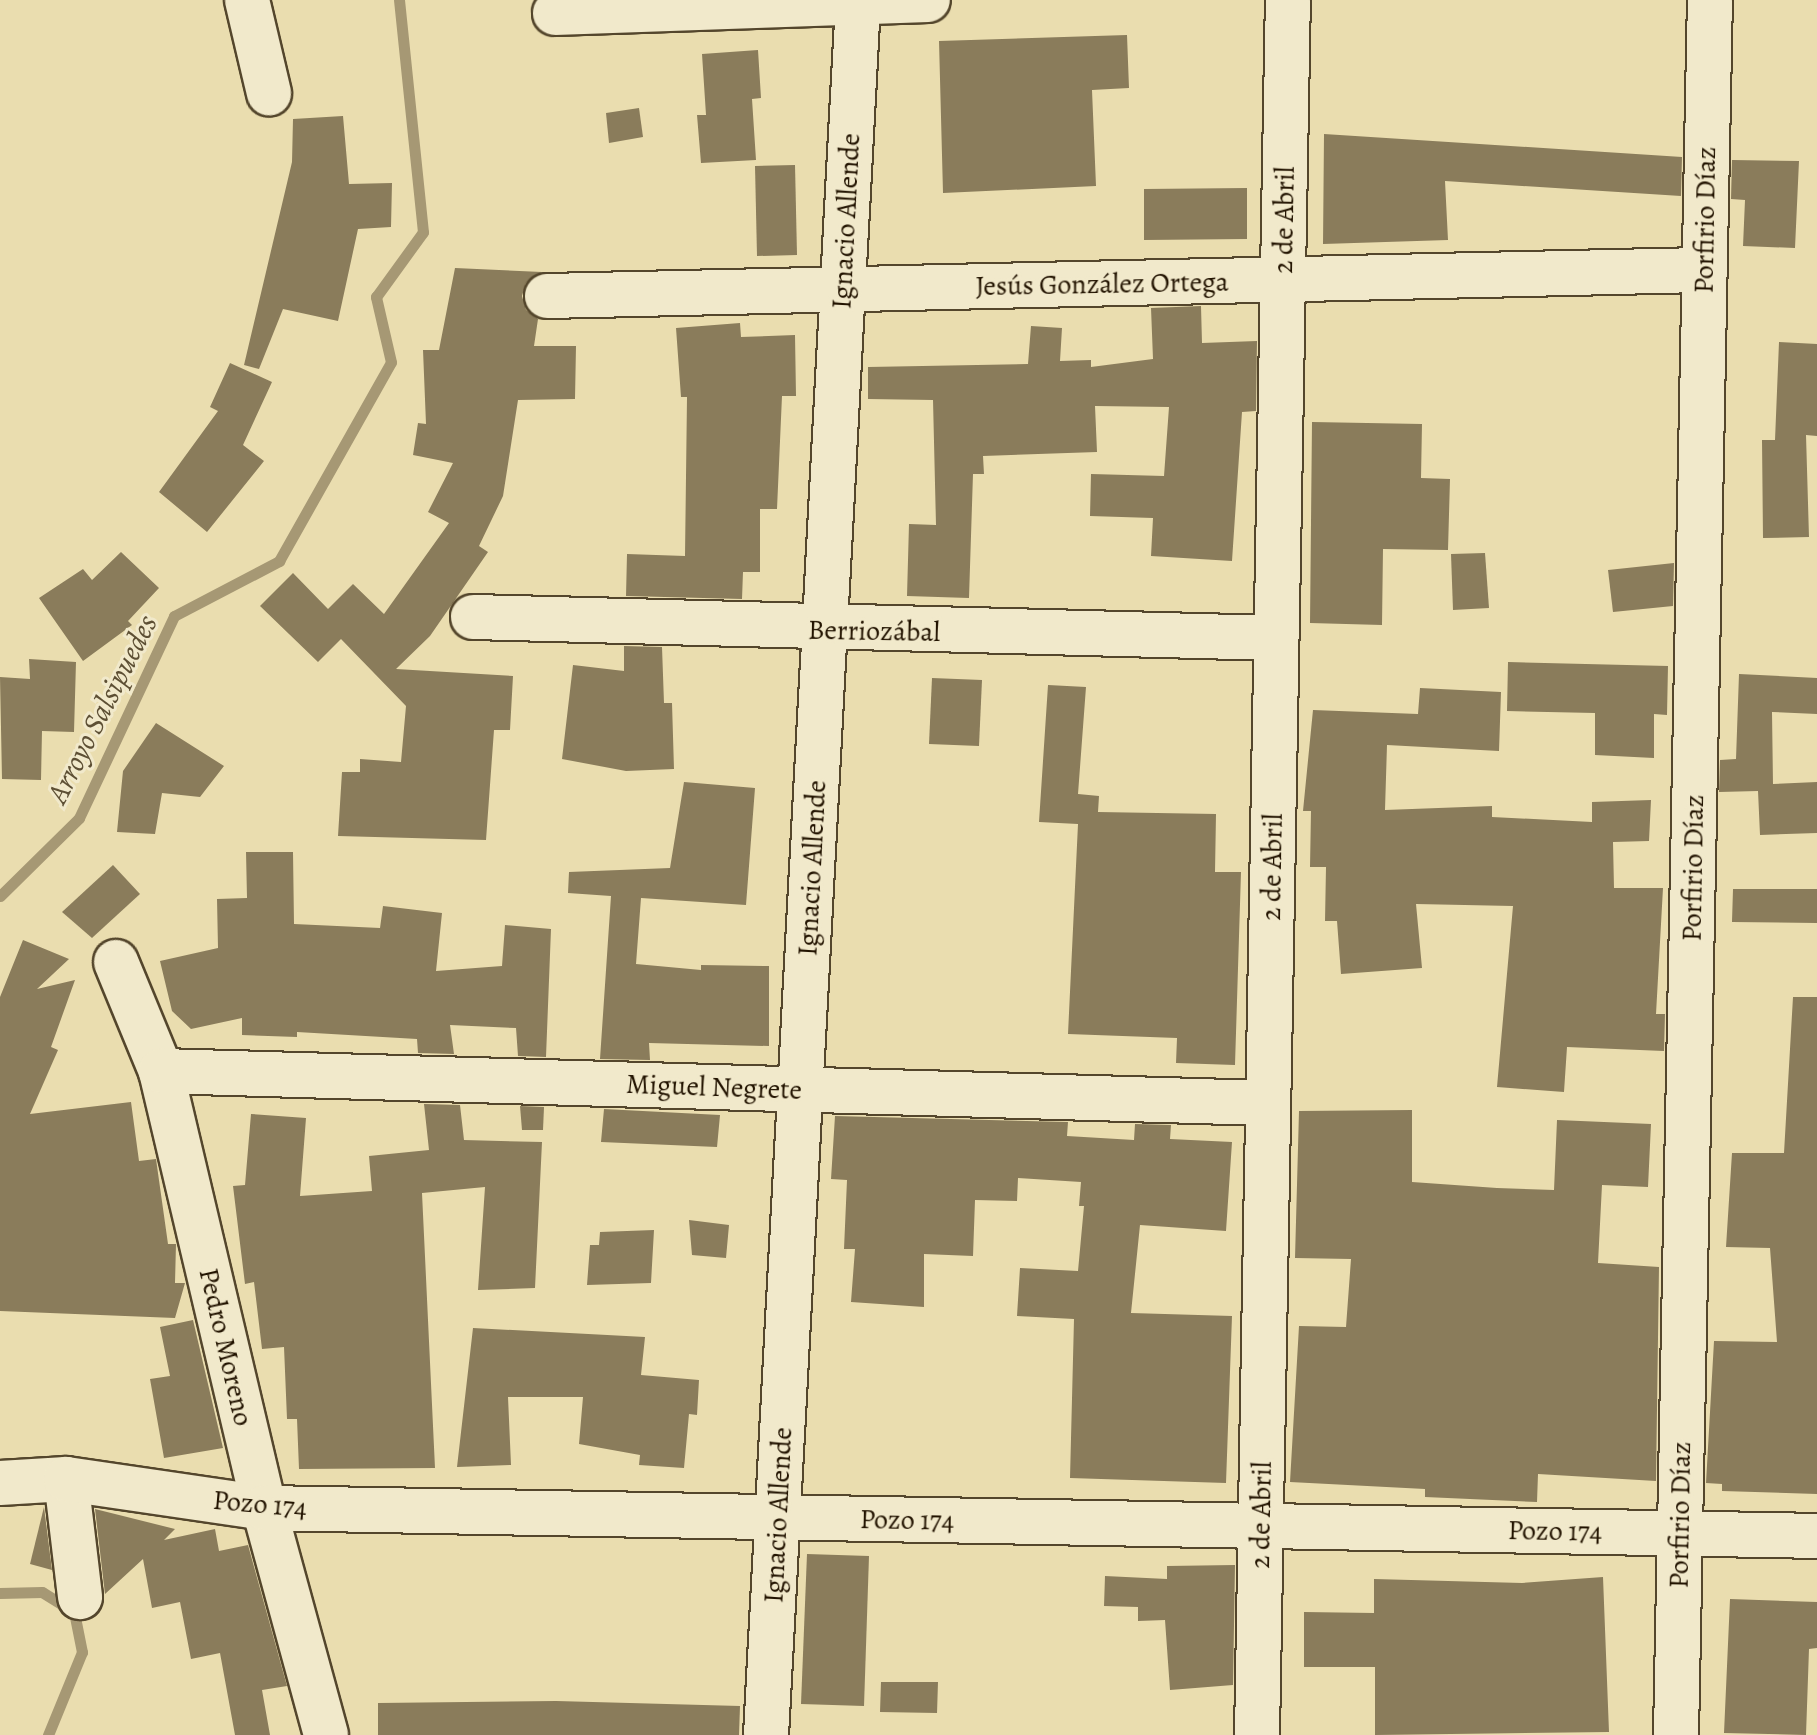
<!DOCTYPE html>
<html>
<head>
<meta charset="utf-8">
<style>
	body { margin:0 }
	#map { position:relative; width:1817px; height:1735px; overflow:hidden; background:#eaddaf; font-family:Alegreya,serif }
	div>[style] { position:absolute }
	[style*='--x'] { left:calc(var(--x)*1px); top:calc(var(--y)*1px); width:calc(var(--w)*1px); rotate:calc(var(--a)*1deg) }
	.stream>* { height:11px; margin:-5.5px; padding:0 5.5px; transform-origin:5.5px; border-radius:5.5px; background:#a69874 }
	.building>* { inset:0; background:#8a7c5b }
	.roads { filter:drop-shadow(2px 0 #54462c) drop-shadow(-2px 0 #54462c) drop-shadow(0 2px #54462c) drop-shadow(0 -2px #54462c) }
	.minor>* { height:44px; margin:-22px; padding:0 22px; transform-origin:22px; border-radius:22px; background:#f1e9cb }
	span { translate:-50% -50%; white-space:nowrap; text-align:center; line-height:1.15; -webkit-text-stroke:6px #f1e9cb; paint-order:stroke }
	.street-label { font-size:28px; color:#221300 }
	.water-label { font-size:30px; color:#5d4f34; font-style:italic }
</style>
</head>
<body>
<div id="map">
	<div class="stream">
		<div style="--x:0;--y:896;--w:111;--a:-44.6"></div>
		<div style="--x:79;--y:818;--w:223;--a:-64.8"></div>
		<div style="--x:174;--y:616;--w:119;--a:-27.6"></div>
		<div style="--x:279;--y:561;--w:228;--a:-60.6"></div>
		<div style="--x:391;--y:362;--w:67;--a:-103"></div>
		<div style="--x:376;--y:297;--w:80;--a:-54.1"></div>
		<div style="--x:423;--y:232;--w:233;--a:-95.9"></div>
		<div style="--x:0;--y:1593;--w:42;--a:-1.4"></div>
		<div style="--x:42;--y:1592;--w:38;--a:32"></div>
		<div style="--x:74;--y:1612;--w:41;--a:78.7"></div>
		<div style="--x:82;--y:1652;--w:90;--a:112.3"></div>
	</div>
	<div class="building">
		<div style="clip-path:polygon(1127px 35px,1129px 88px,1092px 90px,1096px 186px,943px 193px,939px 41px)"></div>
		<div style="clip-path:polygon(758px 50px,761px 98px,752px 99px,756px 160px,701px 163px,697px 115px,706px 115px,702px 54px)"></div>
		<div style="clip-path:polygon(639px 108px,643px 137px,609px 143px,606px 113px)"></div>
		<div style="clip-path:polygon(343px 116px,349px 184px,392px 183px,391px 227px,358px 229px,338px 321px,283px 309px,259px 369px,244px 365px,292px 162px,293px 119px)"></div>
		<div style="clip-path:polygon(1324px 134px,1682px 157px,1681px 196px,1445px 181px,1448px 240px,1323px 244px)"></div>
		<div style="clip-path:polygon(1732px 160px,1799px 161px,1795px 248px,1743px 246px,1745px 200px,1731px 199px)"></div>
		<div style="clip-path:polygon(795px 165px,797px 255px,757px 256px,755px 166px)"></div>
		<div style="clip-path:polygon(1247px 188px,1247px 239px,1144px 240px,1144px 189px)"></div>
		<div style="clip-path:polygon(455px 268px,542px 272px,526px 283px,522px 296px,526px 310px,538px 319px,534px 346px,576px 346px,575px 399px,518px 400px,503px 496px,479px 546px,488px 552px,430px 636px,396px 669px,513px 676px,510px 730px,494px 730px,486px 840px,338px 836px,342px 772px,360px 772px,360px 759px,401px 762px,406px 706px,341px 639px,318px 662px,260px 606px,293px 573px,328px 609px,353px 584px,384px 614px,449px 523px,428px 512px,453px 463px,413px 455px,418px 423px,426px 424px,423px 350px,439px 350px)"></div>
		<div style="clip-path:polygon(1201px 306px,1202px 343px,1257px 341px,1256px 411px,1242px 412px,1232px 561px,1151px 556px,1153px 518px,1090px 516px,1091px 474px,1164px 476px,1169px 407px,1095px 406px,1097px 452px,983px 456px,984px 474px,973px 474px,969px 598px,907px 596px,909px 524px,936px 525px,933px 400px,868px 399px,868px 367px,1028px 364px,1031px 326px,1062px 328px,1060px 361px,1091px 360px,1091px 367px,1153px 359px,1151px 308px)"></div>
		<div style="clip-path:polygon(740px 323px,741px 337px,795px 335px,796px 396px,782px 396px,777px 509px,760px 509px,760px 572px,743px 572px,742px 599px,626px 596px,627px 554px,685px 556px,687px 397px,681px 397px,676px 328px)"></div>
		<div style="clip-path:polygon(1779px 342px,1817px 344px,1817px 436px,1806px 435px,1809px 537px,1763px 538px,1762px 440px,1775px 440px)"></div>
		<div style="clip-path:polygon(230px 363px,272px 382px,243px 445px,264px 461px,207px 532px,159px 492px,218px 411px,210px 407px)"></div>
		<div style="clip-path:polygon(1312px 422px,1422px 424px,1421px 478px,1450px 479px,1448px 550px,1383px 549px,1382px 625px,1310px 623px)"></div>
		<div style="clip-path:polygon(121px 552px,159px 588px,128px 621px,132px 625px,83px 661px,39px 598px,83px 569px,92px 580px)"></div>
		<div style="clip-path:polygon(1485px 553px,1489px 608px,1453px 610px,1451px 554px)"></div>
		<div style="clip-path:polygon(1674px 563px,1673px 606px,1613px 612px,1608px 570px)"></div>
		<div style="clip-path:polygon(624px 646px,662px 647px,664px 703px,672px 703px,674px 769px,626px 771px,562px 759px,573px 665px,624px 671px)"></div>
		<div style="clip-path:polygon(29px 659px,76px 662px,74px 732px,42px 731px,41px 780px,2px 779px,0 677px,30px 679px)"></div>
		<div style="clip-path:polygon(1508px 662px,1668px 666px,1667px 715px,1654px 714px,1654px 758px,1595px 755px,1595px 713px,1507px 711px)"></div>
		<div style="clip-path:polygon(1739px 674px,1817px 678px,1817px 714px,1772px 712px,1773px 784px,1817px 782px,1817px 833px,1760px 835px,1758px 791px,1719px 792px,1720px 760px,1736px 759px)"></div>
		<div style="clip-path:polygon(932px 678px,982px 680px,979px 746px,929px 744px)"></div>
		<div style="clip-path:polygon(1048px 685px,1086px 687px,1078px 794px,1099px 796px,1098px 812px,1216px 814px,1215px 872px,1241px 872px,1235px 1065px,1176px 1063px,1177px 1038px,1068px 1034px,1078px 824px,1039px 822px)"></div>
		<div style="clip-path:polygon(1420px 688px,1501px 692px,1499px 751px,1387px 745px,1385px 810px,1492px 806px,1492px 817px,1592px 822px,1592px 802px,1651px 800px,1649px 841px,1613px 842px,1614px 888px,1663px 888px,1656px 1014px,1665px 1014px,1664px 1051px,1567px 1047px,1564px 1092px,1497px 1087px,1513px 906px,1416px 904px,1422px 968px,1341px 974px,1337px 921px,1325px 921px,1326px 867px,1310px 867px,1311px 811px,1303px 811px,1313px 710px,1418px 714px)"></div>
		<div style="clip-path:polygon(156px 723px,224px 766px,200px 797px,162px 793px,155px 834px,117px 832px,123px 771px)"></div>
		<div style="clip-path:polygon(684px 782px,755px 788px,746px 905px,641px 898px,636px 964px,701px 970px,701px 965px,769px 966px,769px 1046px,649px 1043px,650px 1060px,600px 1059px,611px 896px,568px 893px,569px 872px,670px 868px)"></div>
		<div style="clip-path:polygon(246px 852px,293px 852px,294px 924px,380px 928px,383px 906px,442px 913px,436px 971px,502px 966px,505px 925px,551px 929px,546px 1057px,518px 1056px,516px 1028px,450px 1025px,454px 1054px,418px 1053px,417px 1039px,297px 1032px,297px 1037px,242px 1035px,242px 1018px,191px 1029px,172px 1011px,160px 961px,218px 948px,217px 899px,247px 898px)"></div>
		<div style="clip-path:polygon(113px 865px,140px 894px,92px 938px,62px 912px)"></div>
		<div style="clip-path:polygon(1733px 889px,1817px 889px,1817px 923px,1732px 922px)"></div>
		<div style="clip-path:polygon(23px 940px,69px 959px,37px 989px,75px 980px,51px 1047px,58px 1050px,30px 1114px,131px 1102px,139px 1161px,156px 1159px,168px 1244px,176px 1244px,175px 1283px,185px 1283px,175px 1318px,0 1311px,0 997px)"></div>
		<div style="clip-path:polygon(1793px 997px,1817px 997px,1817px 1494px,1722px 1491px,1722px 1484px,1706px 1483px,1714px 1341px,1777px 1342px,1770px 1248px,1726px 1247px,1732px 1153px,1784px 1153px)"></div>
		<div style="clip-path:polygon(424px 1104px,460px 1105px,464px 1140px,542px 1142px,535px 1288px,478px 1290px,485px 1187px,422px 1193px,435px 1468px,299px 1469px,297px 1419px,287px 1419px,284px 1347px,262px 1349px,254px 1282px,245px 1284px,233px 1186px,245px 1185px,251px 1114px,306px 1118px,300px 1196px,372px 1191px,369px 1156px,429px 1150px)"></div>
		<div style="clip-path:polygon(520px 1106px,544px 1107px,543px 1130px,522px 1130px)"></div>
		<div style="clip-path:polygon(604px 1109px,720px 1115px,717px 1147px,601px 1142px)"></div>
		<div style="clip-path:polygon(1412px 1110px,1412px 1182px,1497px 1188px,1554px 1190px,1557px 1120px,1651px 1124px,1648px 1187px,1602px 1185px,1598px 1263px,1659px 1267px,1656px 1481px,1538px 1474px,1537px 1502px,1425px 1497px,1425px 1489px,1290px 1482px,1299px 1326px,1346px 1327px,1351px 1259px,1295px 1258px,1299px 1111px)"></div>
		<div style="clip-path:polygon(835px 1116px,1068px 1122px,1067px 1136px,1134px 1140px,1135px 1124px,1171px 1125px,1170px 1139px,1232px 1142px,1226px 1231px,1140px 1225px,1131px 1313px,1232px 1316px,1226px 1483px,1070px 1478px,1074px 1319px,1017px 1316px,1020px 1268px,1078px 1271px,1084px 1206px,1079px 1206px,1081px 1182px,1018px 1178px,1017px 1201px,975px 1200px,973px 1256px,924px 1254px,924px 1307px,851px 1302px,855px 1249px,844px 1249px,847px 1180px,831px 1179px)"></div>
		<div style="clip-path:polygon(689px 1220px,729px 1225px,726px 1258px,692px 1255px)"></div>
		<div style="clip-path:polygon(654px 1230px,651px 1283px,587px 1285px,590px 1245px,599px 1245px,600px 1232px)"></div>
		<div style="clip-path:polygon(193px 1320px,223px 1448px,164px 1458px,150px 1379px,170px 1376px,160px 1327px)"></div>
		<div style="clip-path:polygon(473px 1328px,645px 1337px,641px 1375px,699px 1380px,697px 1415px,689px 1414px,684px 1468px,639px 1465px,640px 1455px,579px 1444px,583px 1397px,508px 1397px,511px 1465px,457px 1467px)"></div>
		<div style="clip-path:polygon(44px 1507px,52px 1570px,30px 1564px)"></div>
		<div style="clip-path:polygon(95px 1509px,175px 1529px,164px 1540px,215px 1529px,219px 1551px,248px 1545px,287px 1686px,262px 1690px,270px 1735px,235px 1735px,220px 1653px,191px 1659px,180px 1602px,152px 1608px,143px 1559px,105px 1594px)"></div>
		<div style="clip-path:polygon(807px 1554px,869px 1556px,864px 1706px,801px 1704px)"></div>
		<div style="clip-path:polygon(1235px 1565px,1233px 1685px,1170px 1690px,1165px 1620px,1138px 1621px,1138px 1607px,1104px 1606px,1105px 1576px,1167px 1579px,1167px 1566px)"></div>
		<div style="clip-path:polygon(1603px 1577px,1609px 1732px,1375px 1735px,1375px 1667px,1304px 1667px,1304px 1612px,1374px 1613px,1374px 1579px,1522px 1583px)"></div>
		<div style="clip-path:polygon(1730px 1599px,1817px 1602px,1817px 1648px,1809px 1649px,1806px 1735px,1724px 1733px)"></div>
		<div style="clip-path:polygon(881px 1682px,938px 1682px,937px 1713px,880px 1712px)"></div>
		<div style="clip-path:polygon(556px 1701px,740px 1706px,739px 1735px,378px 1735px,378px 1703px)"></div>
	</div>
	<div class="roads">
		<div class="minor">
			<div style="--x:247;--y:0;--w:96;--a:76.7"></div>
			<div style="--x:555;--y:13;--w:373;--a:-2"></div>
			<div style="--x:547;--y:296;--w:1157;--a:-1.29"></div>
			<div style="--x:473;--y:617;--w:803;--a:1.5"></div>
			<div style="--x:116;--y:962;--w:118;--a:67.6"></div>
			<div style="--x:161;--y:1071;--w:449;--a:76.7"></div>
			<div style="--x:264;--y:1508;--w:235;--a:74.7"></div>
			<div style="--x:161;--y:1071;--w:1107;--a:1.66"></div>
			<div style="--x:66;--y:1479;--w:119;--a:83.2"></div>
			<div style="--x:0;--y:1483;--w:66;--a:-3.5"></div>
			<div style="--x:66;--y:1479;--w:200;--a:8.3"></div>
			<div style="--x:264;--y:1508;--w:1553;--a:1.03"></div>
			<div style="--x:766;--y:1735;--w:1736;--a:-86.96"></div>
			<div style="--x:1257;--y:1735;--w:1735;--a:-88.98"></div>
			<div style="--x:1676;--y:1735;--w:1735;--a:-88.88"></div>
		</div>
	</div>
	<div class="street-label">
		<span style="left:1284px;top:220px;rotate:-89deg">2 de Abril</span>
		<span style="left:1705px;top:220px;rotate:-89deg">Porfirio Díaz</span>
		<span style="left:846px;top:221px;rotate:-87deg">Ignacio Allende</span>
		<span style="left:1102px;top:284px;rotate:-1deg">Jesús González Ortega</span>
		<span style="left:874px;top:631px;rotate:1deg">Berriozábal</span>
		<span style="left:1272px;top:867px;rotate:-89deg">2 de Abril</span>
		<span style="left:812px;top:868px;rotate:-87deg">Ignacio Allende</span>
		<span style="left:1693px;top:868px;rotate:-89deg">Porfirio Díaz</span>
		<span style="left:714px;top:1087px;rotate:2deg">Miguel Negrete</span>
		<span style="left:226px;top:1347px;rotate:77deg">Pedro Moreno</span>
		<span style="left:260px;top:1504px;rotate:5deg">Pozo 174</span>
		<span style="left:778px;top:1515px;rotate:-87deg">Ignacio Allende</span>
		<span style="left:1261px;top:1515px;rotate:-89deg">2 de Abril</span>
		<span style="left:1680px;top:1515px;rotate:-89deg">Porfirio Díaz</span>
		<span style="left:907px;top:1520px;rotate:1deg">Pozo 174</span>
		<span style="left:1555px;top:1531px;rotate:1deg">Pozo 174</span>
	</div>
	<div class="water-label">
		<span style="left:102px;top:709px;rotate:-63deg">Arroyo Salsipuedes</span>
	</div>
</div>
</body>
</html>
